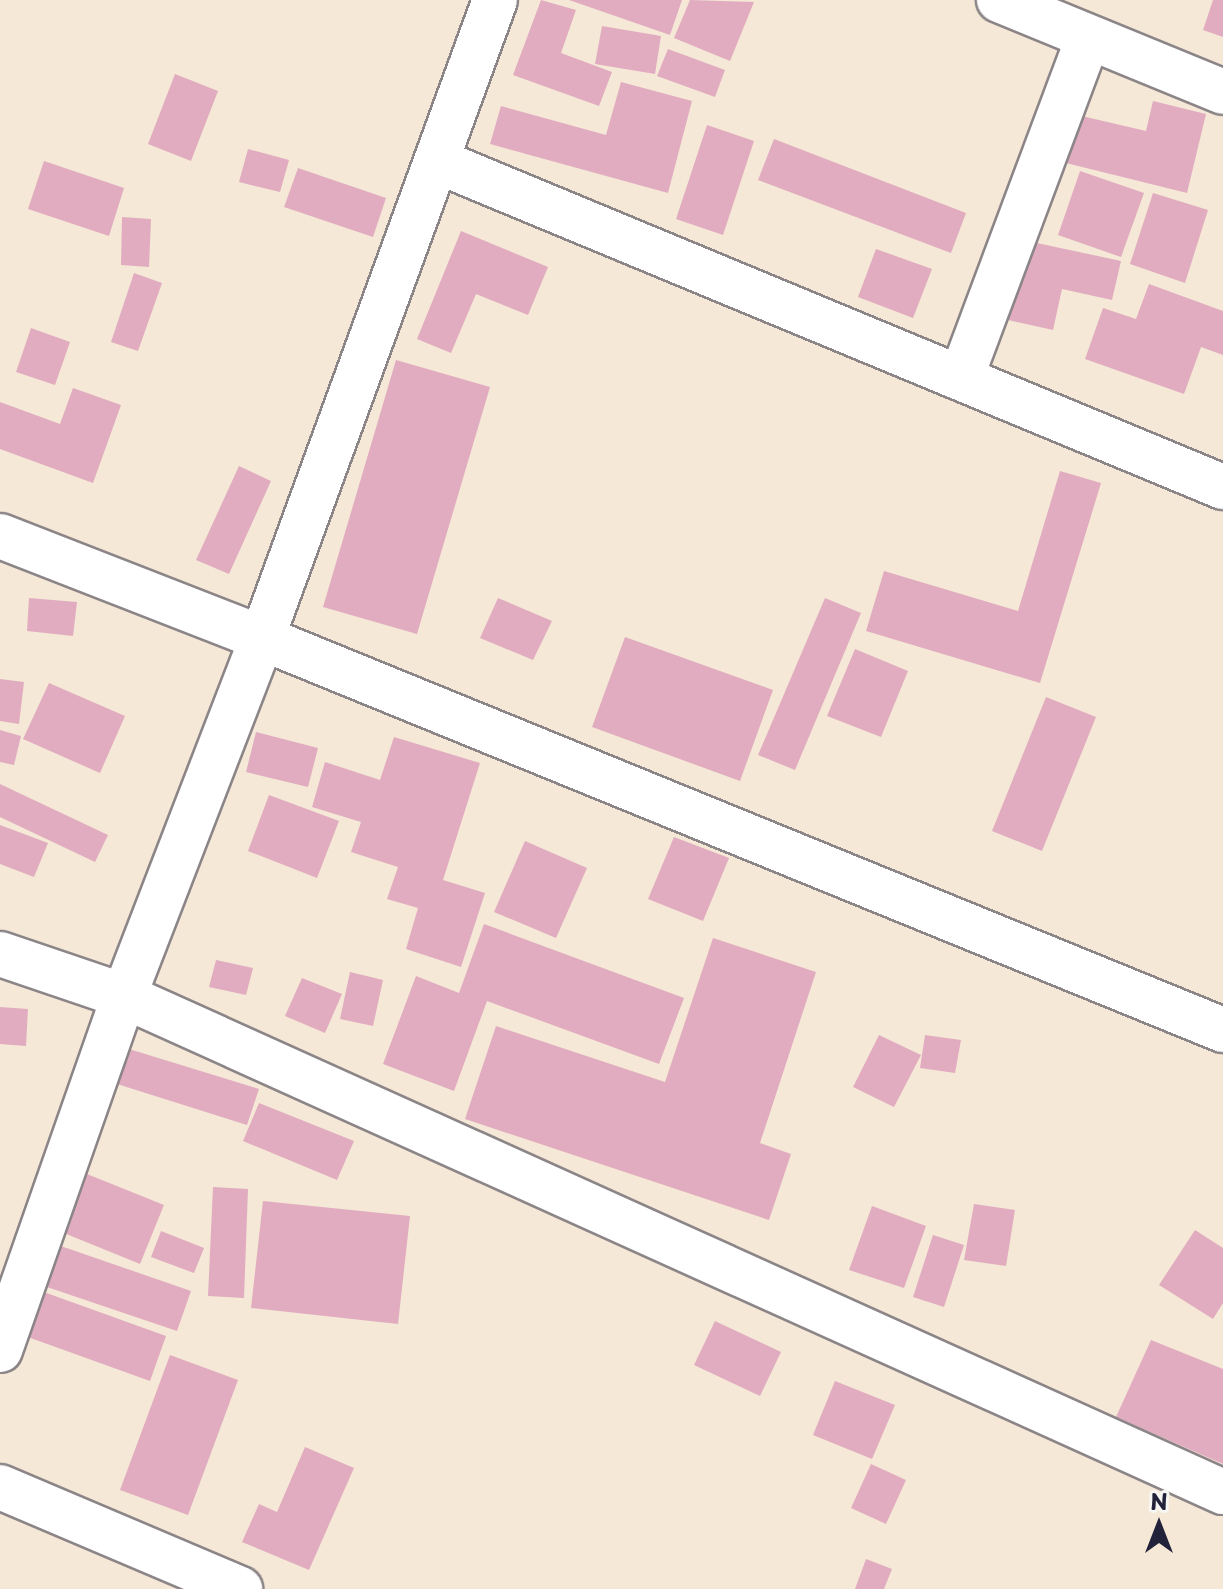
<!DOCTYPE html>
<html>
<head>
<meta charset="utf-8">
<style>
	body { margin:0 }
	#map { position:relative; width:1223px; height:1589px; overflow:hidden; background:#f5e8d6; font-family:"Playpen Sans",sans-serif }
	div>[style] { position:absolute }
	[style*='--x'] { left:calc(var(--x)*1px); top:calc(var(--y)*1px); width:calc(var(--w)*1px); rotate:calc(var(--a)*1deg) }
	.building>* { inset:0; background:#e1acc0 }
	.roads { filter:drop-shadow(2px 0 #8c8588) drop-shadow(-2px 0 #8c8588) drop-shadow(0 2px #8c8588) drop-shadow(0 -2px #8c8588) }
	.minor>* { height:44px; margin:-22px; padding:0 22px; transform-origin:22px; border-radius:22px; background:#fff }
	span { translate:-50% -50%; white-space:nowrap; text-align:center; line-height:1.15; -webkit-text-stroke:6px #f6f6f2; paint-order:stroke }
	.north { position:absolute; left:1119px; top:1485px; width:80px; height:80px; -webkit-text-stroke:6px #f6f6f2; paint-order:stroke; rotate:0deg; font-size:22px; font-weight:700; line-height:32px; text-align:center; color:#22223b }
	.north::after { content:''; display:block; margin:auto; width:28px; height:36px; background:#22223b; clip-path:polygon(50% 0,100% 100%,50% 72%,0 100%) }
</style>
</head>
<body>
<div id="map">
	<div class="building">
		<div style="clip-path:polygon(541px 0,576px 10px,561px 53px,612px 72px,599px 106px,513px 75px)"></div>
		<div style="clip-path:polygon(569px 0,682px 0,670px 35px)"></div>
		<div style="clip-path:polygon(690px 0,754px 2px,730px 61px,674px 38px)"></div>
		<div style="clip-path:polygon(1213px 0,1223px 0,1223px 37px,1203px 30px)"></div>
		<div style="clip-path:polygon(602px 26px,661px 36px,655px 74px,595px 64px)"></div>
		<div style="clip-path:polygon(668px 49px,725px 70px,715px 97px,657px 76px)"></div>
		<div style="clip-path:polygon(175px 74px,218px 91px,191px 161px,148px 144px)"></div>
		<div style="clip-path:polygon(621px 82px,692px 101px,668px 193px,490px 144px,501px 106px,606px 135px)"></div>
		<div style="clip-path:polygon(1153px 101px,1206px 114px,1187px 193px,1058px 161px,1069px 113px,1146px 131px)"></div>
		<div style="clip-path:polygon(707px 125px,754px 141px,723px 235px,676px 219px)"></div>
		<div style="clip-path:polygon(774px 139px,966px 213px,951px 253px,758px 180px)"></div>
		<div style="clip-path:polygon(248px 149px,289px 160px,280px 192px,239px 182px)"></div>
		<div style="clip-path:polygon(44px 161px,124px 188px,109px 236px,28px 209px)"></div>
		<div style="clip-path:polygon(298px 168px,386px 198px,373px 237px,284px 207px)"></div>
		<div style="clip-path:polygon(1080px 171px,1144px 193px,1121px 257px,1058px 235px)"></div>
		<div style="clip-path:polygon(1153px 193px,1208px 210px,1185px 283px,1130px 264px)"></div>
		<div style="clip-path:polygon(122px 217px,151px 219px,149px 267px,121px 265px)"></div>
		<div style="clip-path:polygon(461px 231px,548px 267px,528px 315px,476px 294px,451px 353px,417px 339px)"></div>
		<div style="clip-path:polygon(1014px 238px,1121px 261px,1112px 300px,1062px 289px,1053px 330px,995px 317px)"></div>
		<div style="clip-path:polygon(876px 249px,932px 269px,913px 318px,858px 297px)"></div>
		<div style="clip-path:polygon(134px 273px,162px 283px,138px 351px,111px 342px)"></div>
		<div style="clip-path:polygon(1149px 284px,1223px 311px,1223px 355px,1201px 347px,1184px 394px,1085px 359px,1103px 308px,1136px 319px)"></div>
		<div style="clip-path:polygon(31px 328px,70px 342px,55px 385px,16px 372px)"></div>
		<div style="clip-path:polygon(396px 360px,490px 387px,417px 634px,323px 607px)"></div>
		<div style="clip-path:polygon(73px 388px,121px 405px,93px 483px,0 449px,0 402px,60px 424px)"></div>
		<div style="clip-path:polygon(239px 466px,271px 481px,229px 574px,196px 560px)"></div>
		<div style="clip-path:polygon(1060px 471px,1101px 483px,1040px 683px,866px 631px,884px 571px,1018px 611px)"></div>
		<div style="clip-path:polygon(29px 598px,77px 602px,73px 636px,27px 631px)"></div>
		<div style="clip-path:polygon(498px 598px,552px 621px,533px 660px,480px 638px)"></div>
		<div style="clip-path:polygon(825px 598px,861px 613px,795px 770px,758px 755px)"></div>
		<div style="clip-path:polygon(625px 637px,773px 690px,740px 781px,592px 727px)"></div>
		<div style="clip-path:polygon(855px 649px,908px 671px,881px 737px,827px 716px)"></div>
		<div style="clip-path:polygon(0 679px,24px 682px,19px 724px,0 721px)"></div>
		<div style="clip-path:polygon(49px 683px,125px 716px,100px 773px,23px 739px)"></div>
		<div style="clip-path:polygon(1046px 697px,1096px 717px,1042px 851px,992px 831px)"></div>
		<div style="clip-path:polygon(0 730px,21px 736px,14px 765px,0 762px)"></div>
		<div style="clip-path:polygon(256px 732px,318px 748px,308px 787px,246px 772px)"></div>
		<div style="clip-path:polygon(394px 737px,480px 763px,443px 880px,485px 893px,461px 967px,406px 949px,418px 908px,387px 899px,398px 867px,351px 852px,361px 822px,312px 807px,325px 762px,380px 780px)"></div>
		<div style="clip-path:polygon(0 784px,108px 835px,95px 862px,0 817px)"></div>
		<div style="clip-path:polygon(269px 795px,339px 821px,317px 878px,248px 851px)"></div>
		<div style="clip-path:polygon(0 825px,48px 843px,34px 877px,0 864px)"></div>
		<div style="clip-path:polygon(674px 837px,729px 858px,703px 921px,648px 899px)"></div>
		<div style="clip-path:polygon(525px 841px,587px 868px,556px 938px,494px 912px)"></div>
		<div style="clip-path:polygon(484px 924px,684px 998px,659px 1064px,487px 1001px,454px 1091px,383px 1064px,416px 976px,459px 993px)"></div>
		<div style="clip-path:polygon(713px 938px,816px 972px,760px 1143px,791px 1154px,769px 1220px,465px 1119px,496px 1026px,665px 1082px)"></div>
		<div style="clip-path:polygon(216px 960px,253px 968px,246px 995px,209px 987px)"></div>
		<div style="clip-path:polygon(350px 972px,383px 980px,373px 1026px,340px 1019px)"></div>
		<div style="clip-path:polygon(302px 978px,342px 994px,325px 1033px,285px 1016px)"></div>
		<div style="clip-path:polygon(0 1007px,28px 1009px,26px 1046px,0 1044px)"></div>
		<div style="clip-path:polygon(879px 1035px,921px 1055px,894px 1107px,853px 1087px)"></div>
		<div style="clip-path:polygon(925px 1035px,961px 1040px,955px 1073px,920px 1068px)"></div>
		<div style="clip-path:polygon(129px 1049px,259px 1089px,247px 1125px,117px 1084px)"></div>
		<div style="clip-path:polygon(259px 1103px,354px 1141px,337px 1180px,243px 1141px)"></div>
		<div style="clip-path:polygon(82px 1172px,164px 1205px,140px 1264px,59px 1231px)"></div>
		<div style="clip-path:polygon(213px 1187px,248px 1189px,244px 1298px,208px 1296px)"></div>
		<div style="clip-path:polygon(263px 1201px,410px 1216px,398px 1324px,251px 1308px)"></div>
		<div style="clip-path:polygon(974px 1204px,1015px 1210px,1006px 1266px,964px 1260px)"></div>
		<div style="clip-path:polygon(872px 1206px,926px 1226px,904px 1288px,849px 1270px)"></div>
		<div style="clip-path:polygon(1195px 1230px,1223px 1248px,1223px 1303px,1213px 1319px,1159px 1285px)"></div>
		<div style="clip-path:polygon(161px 1231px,204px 1248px,194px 1273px,151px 1257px)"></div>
		<div style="clip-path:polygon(933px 1235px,964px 1245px,944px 1307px,913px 1297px)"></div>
		<div style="clip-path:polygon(55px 1244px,191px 1291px,177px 1331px,41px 1285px)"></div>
		<div style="clip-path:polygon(41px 1291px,166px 1336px,150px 1381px,25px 1336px)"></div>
		<div style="clip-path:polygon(715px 1321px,781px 1352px,760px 1396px,694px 1365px)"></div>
		<div style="clip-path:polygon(1151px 1340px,1223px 1369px,1223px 1464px,1116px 1417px)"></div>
		<div style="clip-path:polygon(170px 1355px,238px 1380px,188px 1515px,120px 1490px)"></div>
		<div style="clip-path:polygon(835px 1381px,895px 1405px,872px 1459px,813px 1435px)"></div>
		<div style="clip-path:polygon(305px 1447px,354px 1468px,309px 1570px,242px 1542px,259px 1504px,277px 1512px)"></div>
		<div style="clip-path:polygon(871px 1464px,906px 1480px,886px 1524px,851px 1508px)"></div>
		<div style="clip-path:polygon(866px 1559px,892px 1569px,884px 1589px,855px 1589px)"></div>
	</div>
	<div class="roads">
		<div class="minor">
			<div style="--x:999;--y:0;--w:242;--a:22.3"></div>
			<div style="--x:437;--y:161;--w:851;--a:22.53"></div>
			<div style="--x:961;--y:378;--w:363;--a:-69.5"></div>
			<div style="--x:0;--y:536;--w:281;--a:21.3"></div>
			<div style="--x:262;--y:638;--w:1038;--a:22.19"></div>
			<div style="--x:0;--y:954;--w:131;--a:18.7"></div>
			<div style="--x:124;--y:996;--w:1206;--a:24.29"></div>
			<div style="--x:0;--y:1350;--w:375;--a:-70.7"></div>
			<div style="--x:124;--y:996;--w:384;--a:-68.9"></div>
			<div style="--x:262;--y:638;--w:679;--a:-69.94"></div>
			<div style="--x:0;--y:1487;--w:261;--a:23"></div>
		</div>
	</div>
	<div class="north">N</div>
</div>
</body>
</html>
